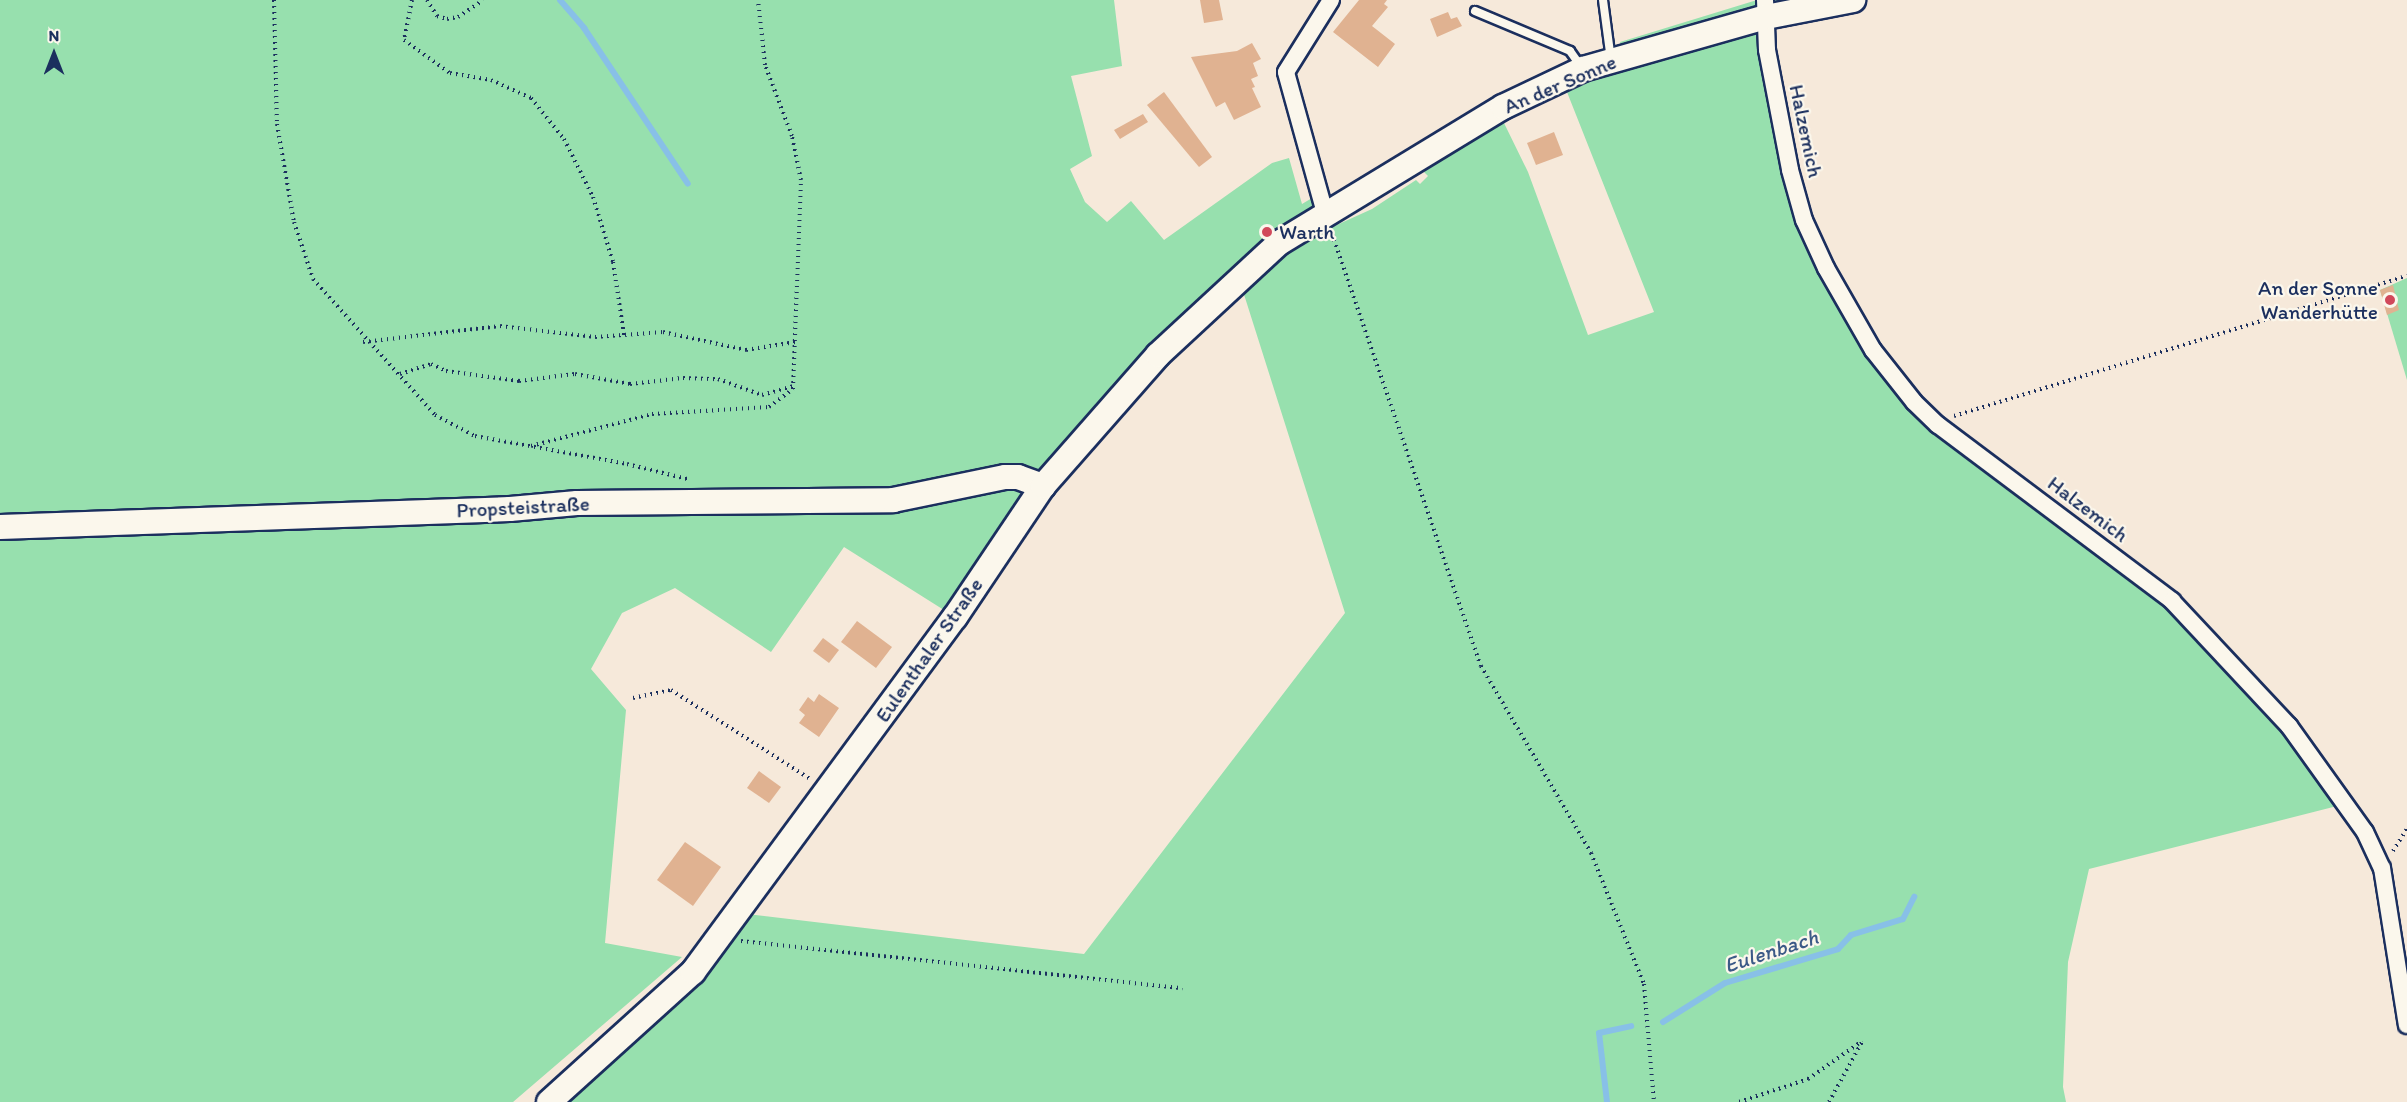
<!DOCTYPE html>
<html>
<head>
<meta charset="utf-8">
<style>
	body { margin:0 }
	#map { position:relative; width:2407px; height:1102px; overflow:hidden; background:#f6e9da; font-family:Itim,sans-serif }
	div>[style] { position:absolute }
	[style*='--x'] { left:calc(var(--x)*1px); top:calc(var(--y)*1px); width:calc(var(--w)*1px); rotate:calc(var(--a)*1deg) }
	.green>* { inset:0; background:#97e0ae }
	.stream>* { height:6px; margin:-3px; padding:0 3px; transform-origin:3px; border-radius:3px; background:#88c0e7 }
	.building>* { inset:0; background:#e0b291 }
	.path>* { height:4px; margin-top:-2px; transform-origin:0; background:repeating-linear-gradient(90deg,#1b2f5e 0 1.5px,transparent 0 6px) }
	.roads { filter:drop-shadow(2px 0 #1b2f5e) drop-shadow(-2px 0 #1b2f5e) drop-shadow(0 2px #1b2f5e) drop-shadow(0 -2px #1b2f5e) }
	.lane>* { height:8px; margin:-4px; padding:0 4px; transform-origin:4px; border-radius:4px; background:#fbf7ec }
	.street>* { height:16px; margin:-8px; padding:0 8px; transform-origin:8px; border-radius:8px; background:#fbf7ec }
	.secondary>* { height:24px; margin:-12px; padding:0 12px; transform-origin:12px; border-radius:12px; background:#fbf7ec }
	.dots>* { width:16px; height:16px; translate:-50% -50%; box-sizing:border-box; border:3px solid #fbf7ec; border-radius:50% }
	span { translate:-50% -50%; white-space:nowrap; text-align:center; line-height:1.15; -webkit-text-stroke:4.5px #fbf7ec; paint-order:stroke }
	.street-label { font-size:21px; color:#1b2f5e }
	.poi-label { font-size:21px; color:#1b2f5e }
	.left { translate:0 -50%; text-align:left }
	.right { translate:-100% -50%; text-align:right }
	.water-label { font-size:22px; color:#3c5a87; font-style:italic }
	.north { position:absolute; left:24px; top:24px; width:60px; height:60px; -webkit-text-stroke:4px #fbf7ec; paint-order:stroke; rotate:0deg; font-size:16px; font-weight:700; line-height:24px; text-align:center; color:#1b2f5e }
	.north::after { content:''; display:block; margin:auto; width:21px; height:27px; background:#1b2f5e; clip-path:polygon(50% 0,100% 100%,50% 72%,0 100%) }
</style>
</head>
<body>
<div id="map">
	<div class="green">
		<div style="clip-path:polygon(0 0,1114px 0,1122px 66px,1071px 76px,1092px 156px,1070px 169px,1085px 202px,1107px 222px,1131px 201px,1164px 240px,1272px 163px,1289px 158px,1302px 204px,1327px 189px,1325px 213px,1158px 355px,955px 617px,844px 547px,771px 652px,675px 588px,622px 613px,591px 669px,626px 710px,605px 943px,682px 957px,513px 1102px,0 1102px)"></div>
		<div style="clip-path:polygon(1757px 0,1853px 0,1766px 17px,1804px 220px,1914px 402px,2172px 601px,2345px 804px,2089px 869px,2068px 962px,2063px 1087px,2066px 1102px,549px 1102px,739px 913px,1084px 954px,1345px 613px,1241px 285px,1319px 233px,1372px 209px,1416px 180px,1420px 184px,1428px 176px,1424px 172px,1440px 158px,1504px 123px,1528px 172px,1588px 335px,1654px 312px,1565px 87px,1627px 64px,1620px 42px)"></div>
		<div style="clip-path:polygon(2407px 278px,2407px 380px,2380px 290px)"></div>
	</div>
	<div class="stream">
		<div style="--x:560;--y:0;--w:37;--a:49"></div>
		<div style="--x:584;--y:28;--w:187;--a:56.3"></div>
		<div style="--x:1663;--y:1022;--w:73;--a:-32.2"></div>
		<div style="--x:1725;--y:983;--w:118;--a:-16.7"></div>
		<div style="--x:1838;--y:949;--w:19;--a:-47"></div>
		<div style="--x:1851;--y:935;--w:54;--a:-17.1"></div>
		<div style="--x:1903;--y:919;--w:25;--a:-63"></div>
		<div style="--x:1607;--y:1102;--w:69;--a:-96.6"></div>
		<div style="--x:1599;--y:1033;--w:33;--a:-12"></div>
	</div>
	<div class="building">
		<div style="clip-path:polygon(1200px 0,1219px 0,1223px 20px,1204px 23px)"></div>
		<div style="clip-path:polygon(1359px 0,1387px 0,1384px 4px,1388px 7px,1372px 26px,1395px 44px,1378px 67px,1333px 32px)"></div>
		<div style="clip-path:polygon(1448px 12px,1451px 19px,1457px 17px,1462px 26px,1437px 37px,1430px 19px)"></div>
		<div style="clip-path:polygon(1252px 43px,1261px 59px,1253px 63px,1258px 76px,1251px 79px,1255px 87px,1252px 88px,1261px 107px,1234px 120px,1225px 102px,1216px 107px,1191px 57px,1237px 51px)"></div>
		<div style="clip-path:polygon(1164px 92px,1212px 157px,1199px 167px,1147px 105px)"></div>
		<div style="clip-path:polygon(1143px 114px,1148px 122px,1120px 139px,1114px 130px)"></div>
		<div style="clip-path:polygon(1554px 132px,1563px 155px,1536px 165px,1527px 143px)"></div>
		<div style="clip-path:polygon(2393px 285px,2399px 310px,2387px 315px,2380px 290px)"></div>
		<div style="clip-path:polygon(857px 621px,892px 647px,876px 668px,841px 642px)"></div>
		<div style="clip-path:polygon(823px 638px,839px 650px,829px 663px,813px 651px)"></div>
		<div style="clip-path:polygon(819px 694px,839px 708px,819px 737px,799px 723px,805px 715px,799px 710px,808px 697px,814px 702px)"></div>
		<div style="clip-path:polygon(759px 771px,781px 787px,769px 803px,747px 788px)"></div>
		<div style="clip-path:polygon(685px 842px,721px 867px,693px 906px,657px 880px)"></div>
	</div>
	<div class="path">
		<div style="--x:274;--y:0;--w:124;--a:88.6"></div>
		<div style="--x:277;--y:124;--w:99;--a:80.2"></div>
		<div style="--x:294;--y:222;--w:60;--a:71.6"></div>
		<div style="--x:313;--y:279;--w:183;--a:48.1"></div>
		<div style="--x:435;--y:415;--w:45;--a:27.7"></div>
		<div style="--x:475;--y:436;--w:155;--a:10.4"></div>
		<div style="--x:627;--y:464;--w:62;--a:14"></div>
		<div style="--x:412;--y:0;--w:41;--a:101.3"></div>
		<div style="--x:404;--y:40;--w:57;--a:35.7"></div>
		<div style="--x:450;--y:73;--w:42;--a:9.7"></div>
		<div style="--x:491;--y:80;--w:44;--a:24.2"></div>
		<div style="--x:531;--y:98;--w:53;--a:51.2"></div>
		<div style="--x:564;--y:139;--w:65;--a:63.4"></div>
		<div style="--x:593;--y:197;--w:68;--a:72.9"></div>
		<div style="--x:613;--y:262;--w:74;--a:81.4"></div>
		<div style="--x:427;--y:0;--w:19;--a:58"></div>
		<div style="--x:437;--y:16;--w:10;--a:17"></div>
		<div style="--x:447;--y:19;--w:11;--a:-10"></div>
		<div style="--x:458;--y:17;--w:30;--a:-34"></div>
		<div style="--x:1332;--y:234;--w:457;--a:71"></div>
		<div style="--x:1481;--y:666;--w:217;--a:59.5"></div>
		<div style="--x:1591;--y:853;--w:141;--a:68"></div>
		<div style="--x:1644;--y:984;--w:118;--a:85.2"></div>
		<div style="--x:363;--y:342;--w:138;--a:-6.7"></div>
		<div style="--x:500;--y:326;--w:96;--a:6.6"></div>
		<div style="--x:595;--y:337;--w:68;--a:-4.2"></div>
		<div style="--x:663;--y:332;--w:85;--a:12.2"></div>
		<div style="--x:746;--y:350;--w:50;--a:-9.3"></div>
		<div style="--x:400;--y:374;--w:33;--a:-18"></div>
		<div style="--x:431;--y:364;--w:17;--a:25"></div>
		<div style="--x:446;--y:371;--w:74;--a:7.8"></div>
		<div style="--x:519;--y:381;--w:56;--a:-7.1"></div>
		<div style="--x:575;--y:374;--w:56;--a:10.3"></div>
		<div style="--x:630;--y:384;--w:53;--a:-6.5"></div>
		<div style="--x:683;--y:378;--w:35;--a:2"></div>
		<div style="--x:718;--y:379;--w:47;--a:20"></div>
		<div style="--x:762;--y:395;--w:33;--a:-16"></div>
		<div style="--x:1954;--y:416;--w:474;--a:-17.2"></div>
		<div style="--x:531;--y:446;--w:125;--a:-14.8"></div>
		<div style="--x:652;--y:414;--w:117;--a:-3.4"></div>
		<div style="--x:769;--y:407;--w:30;--a:-37"></div>
		<div style="--x:793;--y:389;--w:209;--a:-87.8"></div>
		<div style="--x:801;--y:180;--w:45;--a:-101.6"></div>
		<div style="--x:792;--y:136;--w:76;--a:-110.8"></div>
		<div style="--x:765;--y:65;--w:65;--a:-96.1"></div>
		<div style="--x:633;--y:698;--w:39;--a:-12"></div>
		<div style="--x:671;--y:690;--w:165;--a:32.6"></div>
		<div style="--x:2393;--y:851;--w:26;--a:-58"></div>
		<div style="--x:741;--y:941;--w:444;--a:6.1"></div>
		<div style="--x:1739;--y:1102;--w:73;--a:-18.4"></div>
		<div style="--x:1808;--y:1079;--w:66;--a:-35.1"></div>
		<div style="--x:1829;--y:1102;--w:68;--a:-61.2"></div>
	</div>
	<div class="roads">
		<div class="lane">
			<div style="--x:1603;--y:0;--w:61;--a:82.4"></div>
			<div style="--x:1475;--y:11;--w:103;--a:22.8"></div>
			<div style="--x:1570;--y:51;--w:19;--a:55"></div>
		</div>
		<div class="street">
			<div style="--x:1765;--y:0;--w:50;--a:87.7"></div>
			<div style="--x:1767;--y:50;--w:122;--a:79.1"></div>
			<div style="--x:1790;--y:170;--w:52;--a:74.4"></div>
			<div style="--x:1804;--y:220;--w:53;--a:65.4"></div>
			<div style="--x:1826;--y:268;--w:95;--a:60.2"></div>
			<div style="--x:1873;--y:350;--w:66;--a:51.7"></div>
			<div style="--x:1914;--y:402;--w:33;--a:44"></div>
			<div style="--x:1938;--y:425;--w:293;--a:36.9"></div>
			<div style="--x:2172;--y:601;--w:171;--a:46.9"></div>
			<div style="--x:2289;--y:726;--w:130;--a:54.4"></div>
			<div style="--x:2365;--y:832;--w:40;--a:65"></div>
			<div style="--x:2382;--y:868;--w:159;--a:81"></div>
			<div style="--x:1325;--y:213;--w:146;--a:-105.5"></div>
			<div style="--x:1286;--y:72;--w:85;--a:-58"></div>
		</div>
		<div class="secondary">
			<div style="--x:0;--y:527;--w:510;--a:-2.02"></div>
			<div style="--x:510;--y:509;--w:67;--a:-5.1"></div>
			<div style="--x:577;--y:503;--w:316;--a:-0.5"></div>
			<div style="--x:893;--y:500;--w:114;--a:-11.6"></div>
			<div style="--x:1005;--y:477;--w:13;--a:0"></div>
			<div style="--x:1018;--y:477;--w:27;--a:20"></div>
			<div style="--x:549;--y:1102;--w:194;--a:-42.1"></div>
			<div style="--x:693;--y:972;--w:441;--a:-53.6"></div>
			<div style="--x:955;--y:617;--w:158;--a:-56.1"></div>
			<div style="--x:1043;--y:486;--w:174;--a:-48.7"></div>
			<div style="--x:1158;--y:355;--w:165;--a:-42.8"></div>
			<div style="--x:1279;--y:243;--w:262;--a:-31.3"></div>
			<div style="--x:1503;--y:107;--w:89;--a:-25.4"></div>
			<div style="--x:1583;--y:69;--w:190;--a:-15.9"></div>
			<div style="--x:1766;--y:17;--w:89;--a:-11.1"></div>
		</div>
	</div>
	<div class="dots">
		<div style="left:1267px;top:232px;background:#d1495b"></div>
		<div style="left:2390px;top:300px;background:#d1495b"></div>
	</div>
	<div class="street-label">
		<span style="left:1560px;top:84px;rotate:-23deg">An der Sonne</span>
		<span style="left:1806px;top:131px;rotate:78deg">Halzemich</span>
		<span style="left:523px;top:507px;rotate:-3deg">Propsteistraße</span>
		<span style="left:2088px;top:509px;rotate:37deg">Halzemich</span>
		<span style="left:929px;top:650px;rotate:-55deg">Eulenthaler Straße</span>
	</div>
	<div class="poi-label">
		<span class="left" style="left:1279px;top:232px">Warth</span>
		<span class="right" style="left:2378px;top:300px">An der Sonne<br>Wanderhütte</span>
	</div>
	<div class="water-label">
		<span style="left:1771px;top:951px;rotate:-18deg">Eulenbach</span>
	</div>
	<div class="north">N</div>
</div>
</body>
</html>
